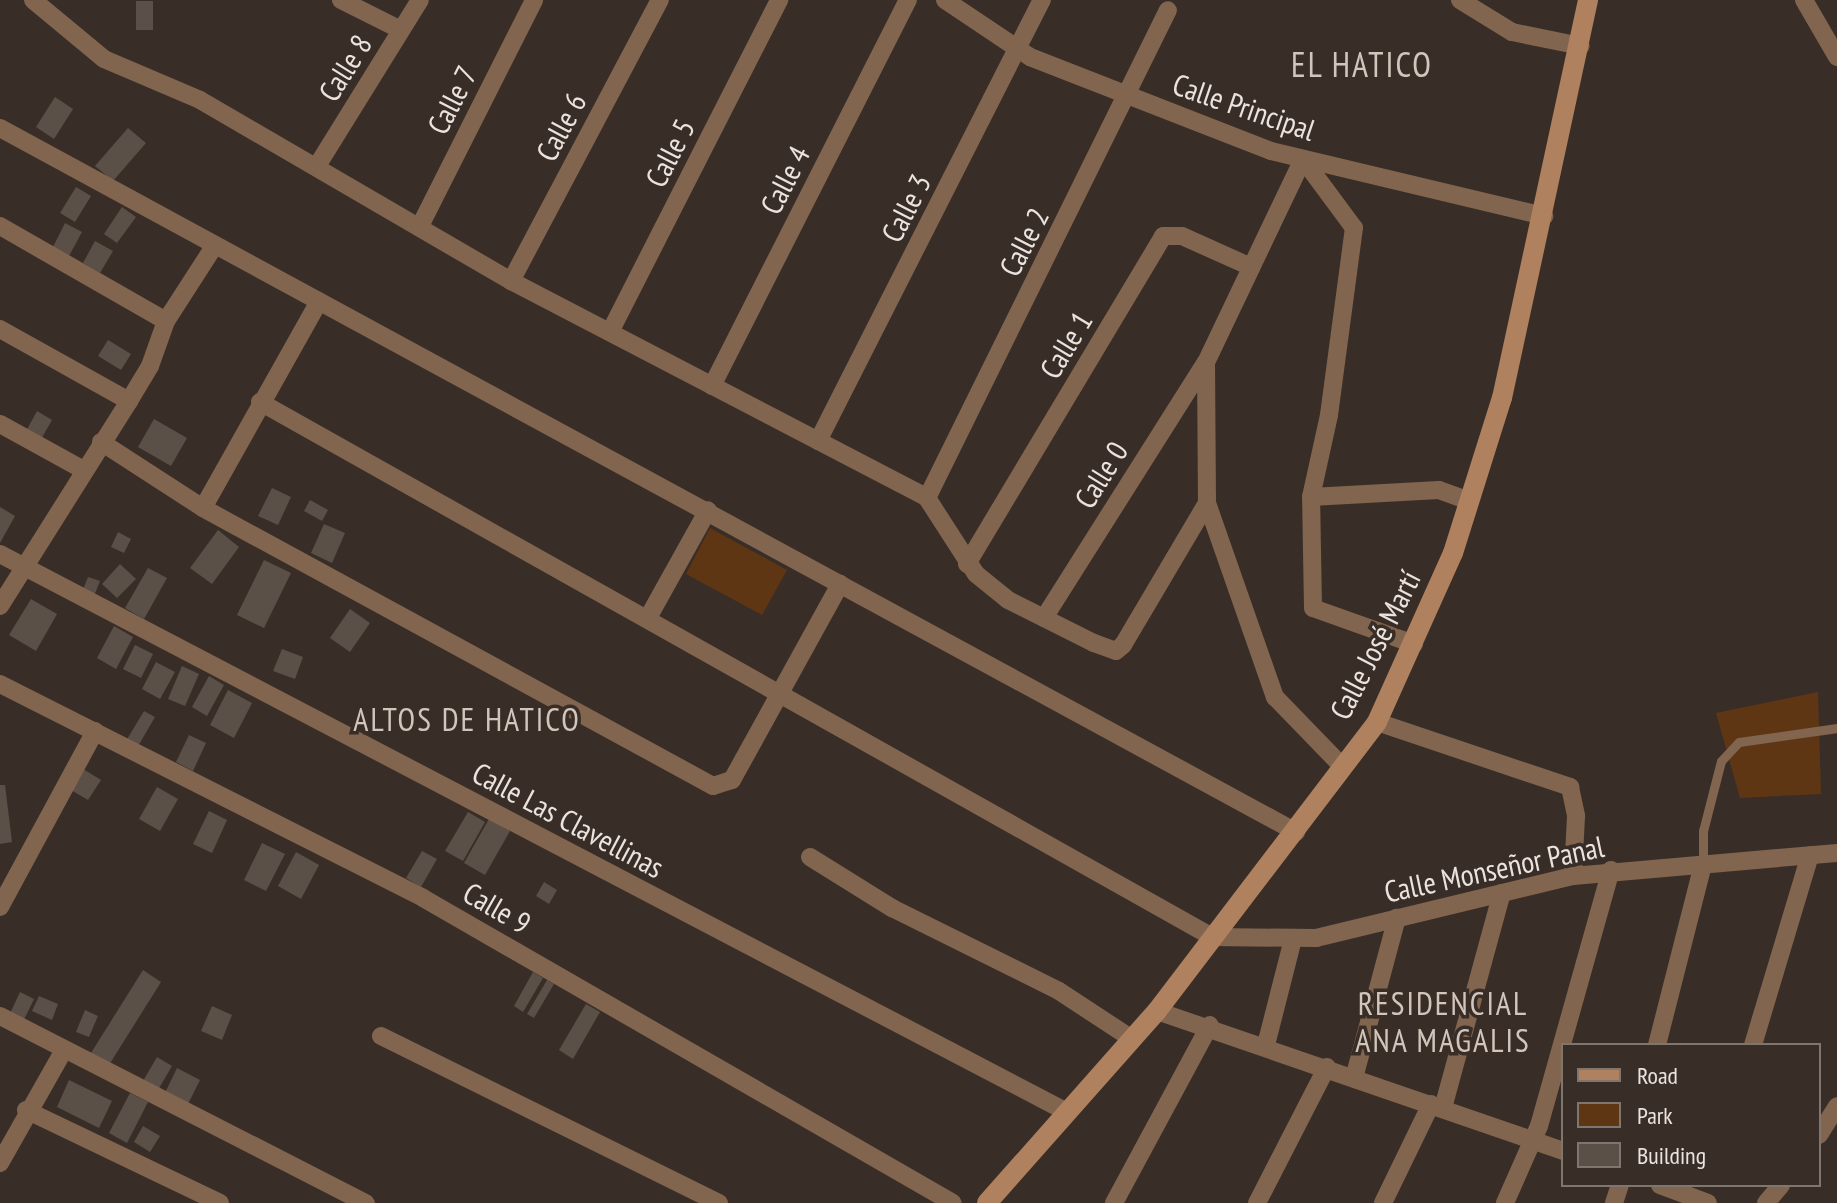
<!DOCTYPE html>
<html>
<head>
<meta charset="utf-8">
<style>
	body { margin:0 }
	#map { position:relative; width:1837px; height:1203px; overflow:hidden; background:#392e27; font-family:"PT Sans Narrow",sans-serif }
	div>[style] { position:absolute }
	[style*='--x'] { left:calc(var(--x)*1px); top:calc(var(--y)*1px); width:calc(var(--w)*1px); rotate:calc(var(--a)*1deg) }
	.green>* { inset:0; background:#5e3614 }
	.building>* { inset:0; background:#5b5048 }
	.service>* { height:9px; margin:-4.5px; padding:0 4.5px; transform-origin:4.5px; border-radius:4.5px; background:#82654f }
	.minor>* { height:18px; margin:-9px; padding:0 9px; transform-origin:9px; border-radius:9px; background:#82654f }
	.secondary>* { height:20px; margin:-10px; padding:0 10px; transform-origin:10px; border-radius:10px; background:#af815f }
	span { translate:-50% -50%; white-space:nowrap; text-align:center; line-height:1.15; -webkit-text-stroke:7px #392e27; paint-order:stroke }
	.street-label { font-size:30px; color:#eae3de }
	.neighbourhood-label { font-size:32px; color:#d2c5bb; letter-spacing:2px }
	.quarter-label { font-size:34px; color:#d2c5bb; letter-spacing:2px }
	.legend { position:absolute; left:1561px; top:1043px; width:260px; height:144px; box-sizing:border-box; background:#392e27; border:2px solid #807670; margin:0; padding:10px 14px; list-style:none; font-size:24px; color:#eae3de }
	.legend li { display:flex; align-items:center; gap:16px; height:40px }
	.legend b { width:40px; border:2px solid #807670 }
</style>
</head>
<body>
<div id="map">
	<div class="green">
		<div style="clip-path:polygon(710px 528px,787px 570px,762px 615px,686px 574px)"></div>
		<div style="clip-path:polygon(1818px 692px,1821px 794px,1740px 798px,1716px 713px)"></div>
	</div>
	<div class="building">
		<div style="clip-path:polygon(136px 1px,153px 1px,153px 30px,136px 30px)"></div>
		<div style="clip-path:polygon(55px 97px,73px 109px,54px 139px,36px 127px)"></div>
		<div style="clip-path:polygon(128px 128px,146px 143px,113px 181px,95px 166px)"></div>
		<div style="clip-path:polygon(76px 187px,91px 196px,75px 222px,60px 213px)"></div>
		<div style="clip-path:polygon(122px 207px,136px 217px,117px 243px,104px 234px)"></div>
		<div style="clip-path:polygon(65px 223px,82px 232px,69px 256px,53px 247px)"></div>
		<div style="clip-path:polygon(95px 241px,113px 251px,100px 273px,83px 263px)"></div>
		<div style="clip-path:polygon(108px 340px,131px 354px,121px 370px,98px 356px)"></div>
		<div style="clip-path:polygon(37px 411px,52px 420px,40px 441px,25px 433px)"></div>
		<div style="clip-path:polygon(154px 419px,187px 438px,171px 466px,138px 447px)"></div>
		<div style="clip-path:polygon(272px 488px,291px 497px,278px 525px,258px 516px)"></div>
		<div style="clip-path:polygon(310px 500px,328px 510px,322px 521px,304px 511px)"></div>
		<div style="clip-path:polygon(0 507px,15px 516px,0 543px)"></div>
		<div style="clip-path:polygon(324px 524px,345px 533px,332px 563px,311px 553px)"></div>
		<div style="clip-path:polygon(218px 530px,239px 547px,212px 584px,190px 568px)"></div>
		<div style="clip-path:polygon(118px 532px,131px 539px,124px 553px,111px 547px)"></div>
		<div style="clip-path:polygon(264px 560px,291px 573px,264px 628px,237px 615px)"></div>
		<div style="clip-path:polygon(120px 564px,136px 579px,117px 598px,102px 584px)"></div>
		<div style="clip-path:polygon(148px 568px,167px 578px,144px 619px,125px 608px)"></div>
		<div style="clip-path:polygon(88px 577px,100px 581px,94px 596px,82px 592px)"></div>
		<div style="clip-path:polygon(31px 599px,57px 614px,36px 651px,9px 635px)"></div>
		<div style="clip-path:polygon(350px 609px,370px 623px,350px 652px,330px 638px)"></div>
		<div style="clip-path:polygon(114px 626px,133px 637px,116px 669px,97px 658px)"></div>
		<div style="clip-path:polygon(135px 645px,153px 654px,141px 678px,123px 669px)"></div>
		<div style="clip-path:polygon(282px 649px,303px 657px,295px 679px,273px 671px)"></div>
		<div style="clip-path:polygon(156px 662px,175px 672px,160px 699px,142px 689px)"></div>
		<div style="clip-path:polygon(182px 666px,199px 674px,185px 706px,168px 699px)"></div>
		<div style="clip-path:polygon(209px 676px,224px 685px,207px 716px,192px 707px)"></div>
		<div style="clip-path:polygon(228px 690px,252px 703px,234px 738px,210px 725px)"></div>
		<div style="clip-path:polygon(144px 711px,155px 717px,137px 748px,126px 741px)"></div>
		<div style="clip-path:polygon(189px 735px,206px 743px,193px 771px,176px 762px)"></div>
		<div style="clip-path:polygon(83px 769px,101px 780px,88px 800px,71px 790px)"></div>
		<div style="clip-path:polygon(0 785px,5px 785px,12px 842px,0 844px)"></div>
		<div style="clip-path:polygon(157px 787px,178px 799px,160px 831px,139px 819px)"></div>
		<div style="clip-path:polygon(209px 811px,227px 820px,212px 853px,193px 844px)"></div>
		<div style="clip-path:polygon(468px 812px,485px 822px,463px 861px,445px 851px)"></div>
		<div style="clip-path:polygon(489px 819px,510px 831px,485px 875px,464px 863px)"></div>
		<div style="clip-path:polygon(262px 843px,285px 854px,266px 891px,244px 880px)"></div>
		<div style="clip-path:polygon(422px 851px,437px 859px,421px 887px,406px 878px)"></div>
		<div style="clip-path:polygon(296px 852px,319px 865px,301px 899px,278px 886px)"></div>
		<div style="clip-path:polygon(544px 882px,557px 890px,549px 904px,536px 896px)"></div>
		<div style="clip-path:polygon(143px 970px,161px 982px,109px 1065px,91px 1053px)"></div>
		<div style="clip-path:polygon(533px 972px,543px 978px,523px 1012px,514px 1006px)"></div>
		<div style="clip-path:polygon(547px 980px,554px 984px,534px 1018px,527px 1014px)"></div>
		<div style="clip-path:polygon(20px 992px,34px 999px,21px 1026px,7px 1020px)"></div>
		<div style="clip-path:polygon(39px 996px,58px 1004px,52px 1020px,32px 1011px)"></div>
		<div style="clip-path:polygon(586px 1004px,600px 1012px,573px 1059px,559px 1050px)"></div>
		<div style="clip-path:polygon(212px 1006px,232px 1015px,222px 1040px,201px 1031px)"></div>
		<div style="clip-path:polygon(85px 1010px,98px 1016px,89px 1037px,76px 1032px)"></div>
		<div style="clip-path:polygon(157px 1057px,172px 1066px,158px 1090px,143px 1081px)"></div>
		<div style="clip-path:polygon(177px 1068px,200px 1080px,187px 1106px,164px 1095px)"></div>
		<div style="clip-path:polygon(69px 1080px,112px 1101px,99px 1128px,57px 1107px)"></div>
		<div style="clip-path:polygon(130px 1093px,148px 1102px,127px 1143px,109px 1133px)"></div>
		<div style="clip-path:polygon(143px 1126px,160px 1136px,150px 1152px,134px 1142px)"></div>
	</div>
	<div class="service">
		<div style="--x:1703;--y:865;--w:34;--a:-90"></div>
		<div style="--x:1703;--y:831;--w:72;--a:-75.6"></div>
		<div style="--x:1721;--y:761;--w:26;--a:-47"></div>
		<div style="--x:1739;--y:742;--w:99;--a:-8.1"></div>
	</div>
	<div class="minor">
		<div style="--x:33;--y:0;--w:92;--a:39.7"></div>
		<div style="--x:104;--y:59;--w:104;--a:23.1"></div>
		<div style="--x:200;--y:100;--w:360;--a:30.2"></div>
		<div style="--x:511;--y:281;--w:469;--a:27.5"></div>
		<div style="--x:927;--y:498;--w:90;--a:57.2"></div>
		<div style="--x:976;--y:574;--w:41;--a:39.1"></div>
		<div style="--x:1008;--y:600;--w:96;--a:26.6"></div>
		<div style="--x:1094;--y:643;--w:23;--a:20"></div>
		<div style="--x:1116;--y:651;--w:9;--a:-41"></div>
		<div style="--x:1123;--y:645;--w:165;--a:-59.4"></div>
		<div style="--x:341;--y:0;--w:67;--a:26.6"></div>
		<div style="--x:945;--y:0;--w:102;--a:33.8"></div>
		<div style="--x:1030;--y:57;--w:259;--a:21.3"></div>
		<div style="--x:1271;--y:151;--w:281;--a:13.4"></div>
		<div style="--x:1460;--y:0;--w:61;--a:31.6"></div>
		<div style="--x:1512;--y:32;--w:70;--a:11.5"></div>
		<div style="--x:1804;--y:0;--w:66;--a:59.9"></div>
		<div style="--x:0;--y:128;--w:1475;--a:28.51"></div>
		<div style="--x:317;--y:166;--w:195;--a:-58.2"></div>
		<div style="--x:0;--y:226;--w:191;--a:29.8"></div>
		<div style="--x:420;--y:226;--w:253;--a:-63.2"></div>
		<div style="--x:511;--y:281;--w:318;--a:-62.1"></div>
		<div style="--x:0;--y:329;--w:148;--a:29.2"></div>
		<div style="--x:610;--y:332;--w:373;--a:-63"></div>
		<div style="--x:712;--y:386;--w:433;--a:-63.1"></div>
		<div style="--x:260;--y:402;--w:1092;--a:29.33"></div>
		<div style="--x:1212;--y:937;--w:104;--a:0.6"></div>
		<div style="--x:1316;--y:938;--w:264;--a:-13.6"></div>
		<div style="--x:1573;--y:876;--w:265;--a:-5"></div>
		<div style="--x:0;--y:424;--w:94;--a:28.8"></div>
		<div style="--x:818;--y:441;--w:495;--a:-63.1"></div>
		<div style="--x:101;--y:442;--w:121;--a:32.9"></div>
		<div style="--x:203;--y:508;--w:581;--a:28.59"></div>
		<div style="--x:713;--y:786;--w:20;--a:-18"></div>
		<div style="--x:732;--y:780;--w:224;--a:-61.1"></div>
		<div style="--x:1311;--y:497;--w:84;--a:-77.6"></div>
		<div style="--x:1329;--y:415;--w:189;--a:-82.4"></div>
		<div style="--x:1354;--y:228;--w:86;--a:-126.5"></div>
		<div style="--x:1303;--y:159;--w:225;--a:115.5"></div>
		<div style="--x:1206;--y:362;--w:141;--a:89.6"></div>
		<div style="--x:1207;--y:503;--w:206;--a:70.7"></div>
		<div style="--x:1275;--y:697;--w:95;--a:45.9"></div>
		<div style="--x:927;--y:498;--w:544;--a:-63.72"></div>
		<div style="--x:203;--y:508;--w:237;--a:-60.7"></div>
		<div style="--x:0;--y:554;--w:1204;--a:27.61"></div>
		<div style="--x:967;--y:564;--w:382;--a:-59.1"></div>
		<div style="--x:1163;--y:236;--w:19;--a:0"></div>
		<div style="--x:1182;--y:236;--w:76;--a:24.2"></div>
		<div style="--x:0;--y:606;--w:242;--a:-57.8"></div>
		<div style="--x:129;--y:401;--w:41;--a:-59"></div>
		<div style="--x:150;--y:366;--w:48;--a:-70.4"></div>
		<div style="--x:166;--y:321;--w:90;--a:-57.2"></div>
		<div style="--x:649;--y:616;--w:121;--a:-60.9"></div>
		<div style="--x:1044;--y:618;--w:302;--a:-57.7"></div>
		<div style="--x:1414;--y:644;--w:107;--a:-160.4"></div>
		<div style="--x:1313;--y:608;--w:111;--a:-91"></div>
		<div style="--x:1311;--y:497;--w:128;--a:-3.1"></div>
		<div style="--x:1439;--y:490;--w:33;--a:20"></div>
		<div style="--x:0;--y:684;--w:474;--a:26.8"></div>
		<div style="--x:423;--y:898;--w:611;--a:29.92"></div>
		<div style="--x:1377;--y:722;--w:204;--a:18.6"></div>
		<div style="--x:1570;--y:787;--w:30;--a:78"></div>
		<div style="--x:1576;--y:816;--w:60;--a:92.9"></div>
		<div style="--x:810;--y:857;--w:97;--a:31.9"></div>
		<div style="--x:892;--y:908;--w:186;--a:26.4"></div>
		<div style="--x:1059;--y:991;--w:87;--a:33.3"></div>
		<div style="--x:0;--y:907;--w:200;--a:-61.6"></div>
		<div style="--x:1157;--y:1011;--w:429;--a:19"></div>
		<div style="--x:0;--y:1016;--w:411;--a:27.1"></div>
		<div style="--x:381;--y:1036;--w:377;--a:26.3"></div>
		<div style="--x:1266;--y:1045;--w:109;--a:-75.7"></div>
		<div style="--x:1657;--y:1045;--w:186;--a:-75.7"></div>
		<div style="--x:1753;--y:1045;--w:198;--a:-73.3"></div>
		<div style="--x:1354;--y:1078;--w:166;--a:-75"></div>
		<div style="--x:1443;--y:1108;--w:223;--a:-74.7"></div>
		<div style="--x:26;--y:1110;--w:215;--a:25.6"></div>
		<div style="--x:1819;--y:1135;--w:34;--a:-58"></div>
		<div style="--x:0;--y:1163;--w:130;--a:-60.5"></div>
		<div style="--x:1660;--y:1185;--w:51;--a:20.6"></div>
		<div style="--x:1114;--y:1203;--w:202;--a:-61.7"></div>
		<div style="--x:1257;--y:1203;--w:153;--a:-62.8"></div>
		<div style="--x:1383;--y:1203;--w:110;--a:-64.1"></div>
		<div style="--x:1505;--y:1203;--w:84;--a:-66.2"></div>
		<div style="--x:1539;--y:1126;--w:266;--a:-74.3"></div>
		<div style="--x:1614;--y:1203;--w:19;--a:-72"></div>
		<div style="--x:1766;--y:1203;--w:23;--a:-50"></div>
	</div>
	<div class="secondary">
		<div style="--x:987;--y:1203;--w:256;--a:-48.5"></div>
		<div style="--x:1157;--y:1011;--w:363;--a:-52.7"></div>
		<div style="--x:1377;--y:722;--w:185;--a:-65.8"></div>
		<div style="--x:1453;--y:553;--w:163;--a:-72.5"></div>
		<div style="--x:1502;--y:398;--w:407;--a:-77.8"></div>
	</div>
	<div class="street-label">
		<span style="left:345px;top:68px;rotate:-58deg">Calle 8</span>
		<span style="left:452px;top:100px;rotate:-63deg">Calle 7</span>
		<span style="left:1244px;top:107px;rotate:19deg">Calle Principal</span>
		<span style="left:561px;top:127px;rotate:-62deg">Calle 6</span>
		<span style="left:670px;top:153px;rotate:-63deg">Calle 5</span>
		<span style="left:785px;top:180px;rotate:-63deg">Calle 4</span>
		<span style="left:906px;top:208px;rotate:-63deg">Calle 3</span>
		<span style="left:1024px;top:242px;rotate:-63deg">Calle 2</span>
		<span style="left:1066px;top:345px;rotate:-59deg">Calle 1</span>
		<span style="left:1101px;top:475px;rotate:-58deg">Calle 0</span>
		<span style="left:1375px;top:645px;rotate:-63deg">Calle José Martí</span>
		<span style="left:568px;top:820px;rotate:28deg">Calle Las Clavellinas</span>
		<span style="left:1494px;top:869px;rotate:-12deg">Calle Monseñor Panal</span>
		<span style="left:497px;top:908px;rotate:30deg">Calle 9</span>
	</div>
	<div class="neighbourhood-label">
		<span style="left:467px;top:719px">ALTOS DE HATICO</span>
		<span style="left:1443px;top:1022px">RESIDENCIAL<br>ANA MAGALIS</span>
	</div>
	<div class="quarter-label">
		<span style="left:1362px;top:65px">EL HATICO</span>
	</div>
	<ul class="legend">
	<li><b style="height:10px;background:#af815f"></b>Road</li>
	<li><b style="height:22px;background:#5e3614"></b>Park</li>
	<li><b style="height:22px;background:#5b5048"></b>Building</li>
	</ul>
</div>
</body>
</html>
